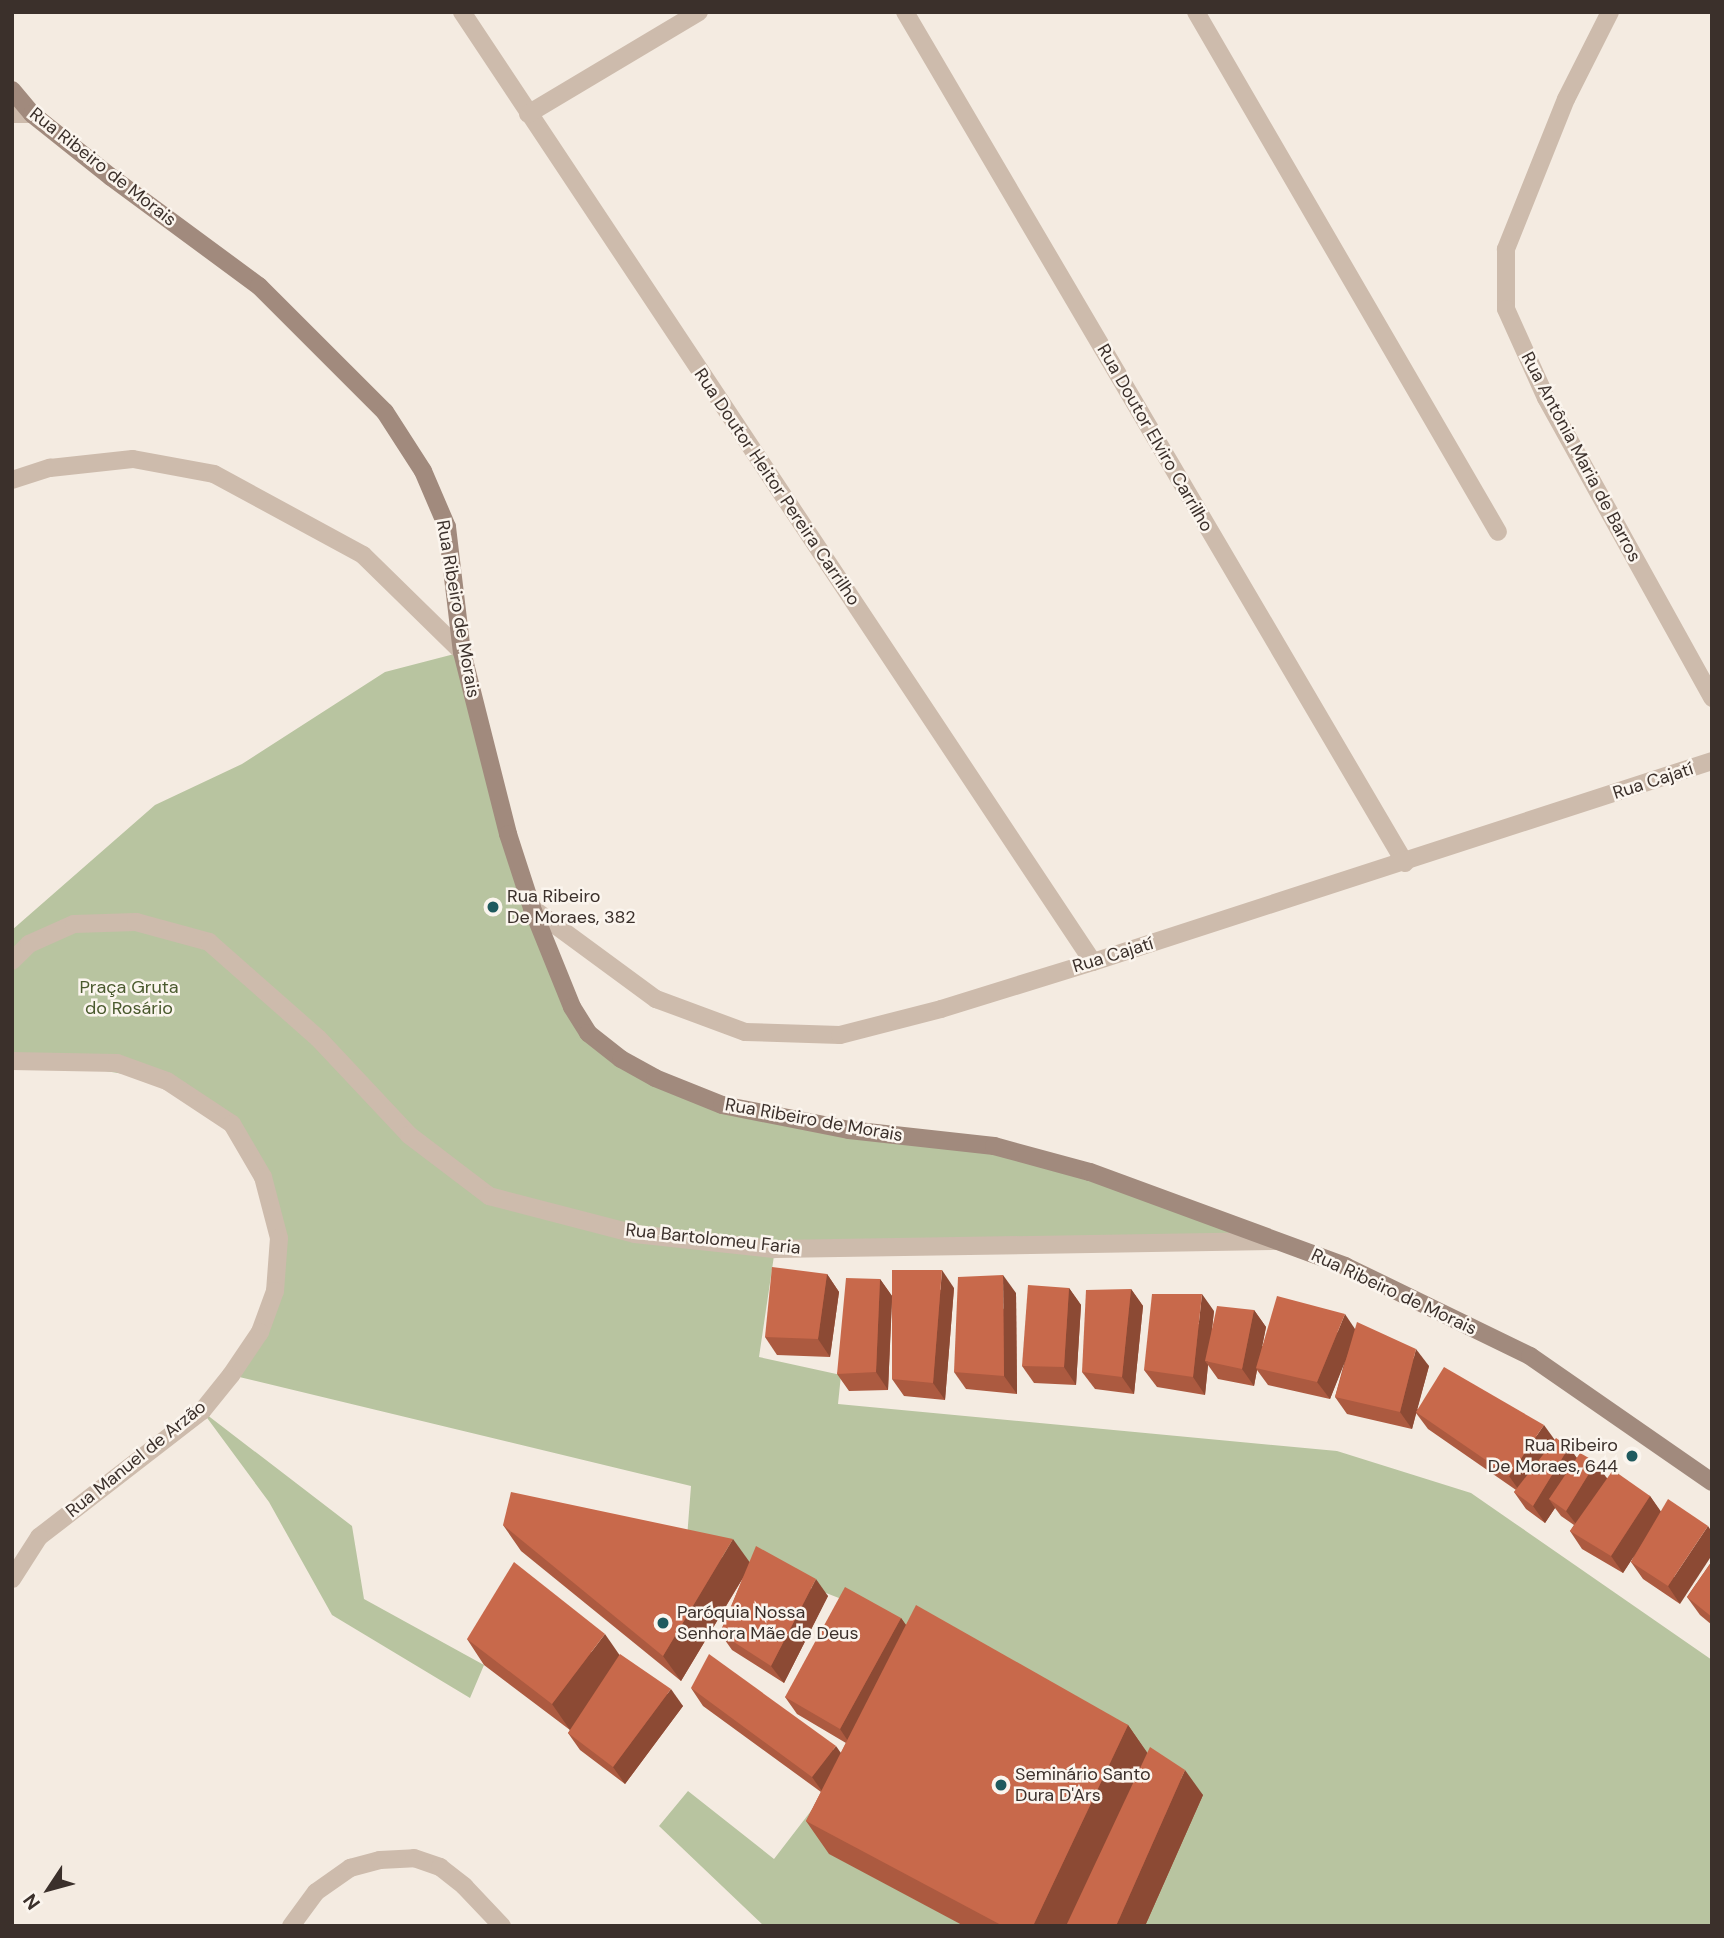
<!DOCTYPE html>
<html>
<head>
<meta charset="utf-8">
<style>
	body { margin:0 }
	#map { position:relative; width:1724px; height:1938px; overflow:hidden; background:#f4ebe1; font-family:"DM Sans",sans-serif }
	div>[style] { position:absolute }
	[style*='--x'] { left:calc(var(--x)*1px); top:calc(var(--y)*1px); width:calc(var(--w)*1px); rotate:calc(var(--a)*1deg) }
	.green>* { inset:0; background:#b8c4a0 }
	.lane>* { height:18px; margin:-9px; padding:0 9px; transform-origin:9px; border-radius:9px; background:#cdbbac }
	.street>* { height:18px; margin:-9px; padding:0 9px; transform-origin:9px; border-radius:9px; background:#cdbbac }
	.secondary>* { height:18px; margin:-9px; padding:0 9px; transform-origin:9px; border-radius:9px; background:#a18a7d }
	.wall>* { inset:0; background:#ac5a40 }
	.shaded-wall>* { inset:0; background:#8c4a34 }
	.building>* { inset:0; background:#c8694b }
	.dots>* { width:19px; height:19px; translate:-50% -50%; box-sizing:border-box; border:4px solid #fbf5ee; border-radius:50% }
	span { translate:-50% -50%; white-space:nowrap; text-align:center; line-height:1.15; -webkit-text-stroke:5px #fbf5ee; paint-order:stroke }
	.street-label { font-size:18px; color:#3b302b }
	.poi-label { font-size:18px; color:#3b302b }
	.left { translate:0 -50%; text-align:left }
	.right { translate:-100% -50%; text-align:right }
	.park-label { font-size:18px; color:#4a5a2e }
	.frame { position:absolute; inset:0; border:14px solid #3b302b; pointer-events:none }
	.north { position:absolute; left:14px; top:1854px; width:70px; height:70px; -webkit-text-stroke:5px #fbf5ee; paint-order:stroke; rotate:234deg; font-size:19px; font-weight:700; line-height:28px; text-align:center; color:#3b302b }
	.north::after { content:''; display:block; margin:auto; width:24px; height:32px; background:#3b302b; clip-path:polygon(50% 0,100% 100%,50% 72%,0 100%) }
</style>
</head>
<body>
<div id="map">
	<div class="green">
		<div style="clip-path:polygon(462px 652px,508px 834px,588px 1033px,722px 1105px,994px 1146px,1279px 1241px,775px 1249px,759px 1357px,841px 1375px,838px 1404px,1337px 1451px,1471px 1493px,1712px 1660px,1712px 1926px,1145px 1926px,913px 1635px,857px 1605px,751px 1564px,686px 1551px,691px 1486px,231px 1375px,260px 1332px,279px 1238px,232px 1124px,167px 1081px,56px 1063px,12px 1064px,12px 930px,155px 805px,242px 764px,385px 672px)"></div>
		<div style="clip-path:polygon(202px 1411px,352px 1526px,364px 1599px,484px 1665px,470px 1698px,332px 1615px,269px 1502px)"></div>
		<div style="clip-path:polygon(688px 1791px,774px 1859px,824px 1794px,964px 1926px,764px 1926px,659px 1826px)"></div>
	</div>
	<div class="lane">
		<div style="--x:1196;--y:12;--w:601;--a:59.85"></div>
	</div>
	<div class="street">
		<div style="--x:462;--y:12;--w:1140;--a:56.41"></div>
		<div style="--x:905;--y:12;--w:987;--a:59.56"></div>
		<div style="--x:1610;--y:12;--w:97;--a:116.8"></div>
		<div style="--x:1566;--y:99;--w:162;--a:111.8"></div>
		<div style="--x:1506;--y:249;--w:60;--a:90"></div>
		<div style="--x:1506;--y:309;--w:98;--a:65.8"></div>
		<div style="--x:1546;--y:398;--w:343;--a:61"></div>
		<div style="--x:12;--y:114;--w:20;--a:0"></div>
		<div style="--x:528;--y:114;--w:199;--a:-30.8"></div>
		<div style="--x:12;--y:480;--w:40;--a:-18"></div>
		<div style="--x:50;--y:468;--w:83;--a:-6.2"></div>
		<div style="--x:133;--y:459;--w:82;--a:10.5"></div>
		<div style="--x:214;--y:474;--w:170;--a:28.5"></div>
		<div style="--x:363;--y:555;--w:139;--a:44.4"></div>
		<div style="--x:532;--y:908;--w:154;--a:36.3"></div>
		<div style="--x:656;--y:999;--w:95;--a:20.3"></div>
		<div style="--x:745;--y:1032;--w:95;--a:1.8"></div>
		<div style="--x:840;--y:1035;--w:104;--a:-14.4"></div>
		<div style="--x:941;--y:1009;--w:159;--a:-17.2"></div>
		<div style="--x:1093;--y:962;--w:651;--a:-17.99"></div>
		<div style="--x:12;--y:961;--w:24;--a:-45"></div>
		<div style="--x:29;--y:944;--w:49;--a:-24"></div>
		<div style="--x:74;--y:924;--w:62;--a:-1.8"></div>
		<div style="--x:136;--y:922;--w:76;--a:15.3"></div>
		<div style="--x:209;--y:942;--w:145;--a:41.4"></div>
		<div style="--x:318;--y:1038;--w:133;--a:46.8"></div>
		<div style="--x:409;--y:1135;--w:101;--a:37.3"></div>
		<div style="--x:489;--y:1196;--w:151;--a:14.6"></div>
		<div style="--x:635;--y:1234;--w:140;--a:6.2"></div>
		<div style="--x:774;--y:1249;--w:502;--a:-0.91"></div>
		<div style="--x:12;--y:1061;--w:105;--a:1.1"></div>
		<div style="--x:117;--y:1063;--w:53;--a:19.8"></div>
		<div style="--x:167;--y:1081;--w:78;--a:33.5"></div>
		<div style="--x:232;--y:1124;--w:61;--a:59.7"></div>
		<div style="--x:263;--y:1177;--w:63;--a:75.3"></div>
		<div style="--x:279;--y:1238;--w:53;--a:94.3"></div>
		<div style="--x:275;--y:1291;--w:44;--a:110.1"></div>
		<div style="--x:260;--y:1332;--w:52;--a:124"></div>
		<div style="--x:231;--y:1375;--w:46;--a:128.9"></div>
		<div style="--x:202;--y:1411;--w:206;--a:142.3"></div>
		<div style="--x:39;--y:1537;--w:50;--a:122.7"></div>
		<div style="--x:291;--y:1926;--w:42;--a:-53.7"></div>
		<div style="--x:316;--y:1892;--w:42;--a:-35.2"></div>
		<div style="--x:350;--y:1868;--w:31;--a:-15"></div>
		<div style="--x:380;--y:1860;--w:34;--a:-3"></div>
		<div style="--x:414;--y:1858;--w:28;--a:19"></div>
		<div style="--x:440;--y:1867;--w:31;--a:38"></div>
		<div style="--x:464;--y:1886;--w:55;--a:46.5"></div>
	</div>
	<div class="secondary">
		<div style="--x:12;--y:90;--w:31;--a:50"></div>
		<div style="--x:32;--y:114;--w:101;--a:38.6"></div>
		<div style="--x:111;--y:177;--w:184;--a:36.4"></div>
		<div style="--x:259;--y:286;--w:178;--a:45"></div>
		<div style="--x:385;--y:412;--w:70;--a:57.2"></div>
		<div style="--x:423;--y:471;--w:61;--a:66.8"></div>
		<div style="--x:447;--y:527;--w:126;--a:83.2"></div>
		<div style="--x:462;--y:652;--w:188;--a:75.8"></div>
		<div style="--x:508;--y:834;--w:78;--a:72"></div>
		<div style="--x:532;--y:908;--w:107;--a:68"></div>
		<div style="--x:572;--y:1007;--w:31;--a:58"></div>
		<div style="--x:588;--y:1033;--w:42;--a:38.2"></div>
		<div style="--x:621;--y:1059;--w:39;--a:29"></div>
		<div style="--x:655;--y:1078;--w:72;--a:21.9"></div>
		<div style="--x:722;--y:1105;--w:129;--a:11.1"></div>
		<div style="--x:849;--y:1130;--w:146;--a:6.3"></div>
		<div style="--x:994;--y:1146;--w:99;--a:15.2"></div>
		<div style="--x:1090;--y:1172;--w:272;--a:20.2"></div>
		<div style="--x:1345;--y:1266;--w:206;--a:25.9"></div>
		<div style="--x:1530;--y:1356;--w:221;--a:34.7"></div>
	</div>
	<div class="wall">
		<div style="clip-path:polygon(827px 1274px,839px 1292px,830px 1357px,777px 1355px,765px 1337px)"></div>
		<div style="clip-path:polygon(880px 1279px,892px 1296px,954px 1288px,945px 1400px,904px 1396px,892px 1379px,892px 1302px,888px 1390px,849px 1391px,837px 1374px)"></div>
		<div style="clip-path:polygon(1069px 1288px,1081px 1305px,1076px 1385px,1034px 1383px,1022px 1366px)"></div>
		<div style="clip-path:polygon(1131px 1289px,1143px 1306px,1134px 1394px,1095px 1389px,1082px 1372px)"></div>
		<div style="clip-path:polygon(1016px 1293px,1017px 1394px,966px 1389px,954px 1372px)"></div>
		<div style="clip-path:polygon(1254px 1310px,1266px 1327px,1262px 1346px,1355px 1329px,1429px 1366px,1417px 1409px,1554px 1440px,1577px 1458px,1607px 1478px,1650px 1496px,1660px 1511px,1680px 1604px,1643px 1579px,1631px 1562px,1634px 1556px,1623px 1573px,1582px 1549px,1570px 1531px,1574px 1525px,1561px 1516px,1555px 1508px,1545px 1523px,1526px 1509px,1514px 1492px,1516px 1490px,1428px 1429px,1416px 1413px,1412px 1429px,1347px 1414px,1335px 1397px,1345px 1360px,1330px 1399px,1268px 1385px,1257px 1370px,1254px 1386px,1218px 1379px,1208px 1365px,1205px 1395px,1157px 1387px,1144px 1370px,1214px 1311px,1212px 1330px)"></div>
		<div style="clip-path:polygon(503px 1525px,750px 1562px,828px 1596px,784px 1683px,732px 1650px,720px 1633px,743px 1578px,681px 1681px,521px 1551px)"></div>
		<div style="clip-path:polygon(1712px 1561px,1712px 1625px,1700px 1615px,1687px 1597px)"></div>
		<div style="clip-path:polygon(901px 1618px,906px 1625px,1128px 1725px,1147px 1753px,1203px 1795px,1145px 1926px,964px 1926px,829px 1854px,806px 1821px,821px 1792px,703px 1706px,691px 1688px,841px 1753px,846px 1743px,797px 1714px,785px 1697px)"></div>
		<div style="clip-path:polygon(467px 1639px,619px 1655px,683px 1706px,625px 1784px,580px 1750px,568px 1733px,570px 1730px,484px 1665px)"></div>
	</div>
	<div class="shaded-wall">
		<div style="clip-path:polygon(942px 1270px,954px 1288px,945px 1400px,933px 1383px)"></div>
		<div style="clip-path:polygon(827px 1274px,839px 1292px,830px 1357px,818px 1339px)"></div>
		<div style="clip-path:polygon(1003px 1275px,1016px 1293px,1017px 1394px,1004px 1376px)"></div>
		<div style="clip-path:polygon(880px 1279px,892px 1296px,888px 1390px,876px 1372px)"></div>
		<div style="clip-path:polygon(1069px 1288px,1081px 1305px,1076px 1385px,1064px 1367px)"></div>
		<div style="clip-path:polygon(1131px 1289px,1143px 1306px,1134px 1394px,1122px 1377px)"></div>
		<div style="clip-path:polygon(1202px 1294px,1214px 1311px,1208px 1362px,1205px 1361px,1208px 1365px,1205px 1395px,1193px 1377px)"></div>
		<div style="clip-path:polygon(1254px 1310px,1266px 1327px,1258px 1368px,1256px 1368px,1257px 1370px,1254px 1386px,1242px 1369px)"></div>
		<div style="clip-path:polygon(1345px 1314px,1357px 1332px,1330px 1399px,1317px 1382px)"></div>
		<div style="clip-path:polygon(1416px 1349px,1429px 1366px,1412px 1429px,1400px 1412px)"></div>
		<div style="clip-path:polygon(1544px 1425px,1557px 1443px,1521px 1493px,1509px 1476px)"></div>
		<div style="clip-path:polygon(1569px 1447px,1582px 1465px,1549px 1499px,1555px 1508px,1545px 1523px,1533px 1506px)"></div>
		<div style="clip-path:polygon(1596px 1462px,1608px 1480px,1579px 1528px,1566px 1511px)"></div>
		<div style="clip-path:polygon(1650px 1496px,1662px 1513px,1623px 1573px,1611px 1556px)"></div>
		<div style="clip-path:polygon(1708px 1526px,1712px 1532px,1712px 1555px,1680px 1604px,1668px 1586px)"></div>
		<div style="clip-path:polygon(733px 1539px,751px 1564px,681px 1681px,663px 1656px)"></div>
		<div style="clip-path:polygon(816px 1579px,828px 1596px,784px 1683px,771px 1666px)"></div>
		<div style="clip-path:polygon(901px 1618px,913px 1635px,852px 1747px,840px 1729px)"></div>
		<div style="clip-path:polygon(605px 1634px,623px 1660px,570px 1730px,552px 1704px)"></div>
		<div style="clip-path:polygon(671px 1689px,683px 1706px,625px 1784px,613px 1767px)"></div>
		<div style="clip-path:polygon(1128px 1725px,1151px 1758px,1071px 1926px,1033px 1926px)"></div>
		<div style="clip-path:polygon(836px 1746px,848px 1763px,824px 1794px,812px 1777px)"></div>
		<div style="clip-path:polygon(1185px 1770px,1203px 1795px,1145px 1926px,1116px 1926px)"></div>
	</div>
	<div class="building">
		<div style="clip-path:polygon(772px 1267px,827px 1274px,818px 1339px,765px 1337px)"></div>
		<div style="clip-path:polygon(892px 1270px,942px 1270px,933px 1383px,892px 1379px)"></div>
		<div style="clip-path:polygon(1003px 1275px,1004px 1376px,954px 1372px,958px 1277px)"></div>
		<div style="clip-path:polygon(846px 1278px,880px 1279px,876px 1372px,837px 1374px)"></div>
		<div style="clip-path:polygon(1028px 1285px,1069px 1288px,1064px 1367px,1022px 1366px)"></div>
		<div style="clip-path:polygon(1131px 1289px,1122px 1377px,1082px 1372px,1086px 1290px)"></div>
		<div style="clip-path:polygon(1152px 1294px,1202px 1294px,1193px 1377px,1144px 1370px)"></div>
		<div style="clip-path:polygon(1277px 1296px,1345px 1314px,1317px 1382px,1256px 1368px)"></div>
		<div style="clip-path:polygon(1217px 1306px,1254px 1310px,1242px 1369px,1205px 1361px)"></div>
		<div style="clip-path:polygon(1357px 1322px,1416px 1349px,1400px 1412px,1335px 1397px)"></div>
		<div style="clip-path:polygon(1444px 1367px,1544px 1425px,1509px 1476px,1416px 1412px)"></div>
		<div style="clip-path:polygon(1556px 1438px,1569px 1447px,1533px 1506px,1514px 1492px)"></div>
		<div style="clip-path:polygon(1580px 1453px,1596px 1462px,1566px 1511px,1549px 1499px)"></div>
		<div style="clip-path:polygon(1613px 1470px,1650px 1496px,1611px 1556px,1570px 1531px)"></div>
		<div style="clip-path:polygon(511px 1492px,733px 1539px,663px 1656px,503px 1525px)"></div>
		<div style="clip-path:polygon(1668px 1499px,1708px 1526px,1668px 1586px,1631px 1562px)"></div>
		<div style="clip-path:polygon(756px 1546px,816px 1579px,771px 1666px,720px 1633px)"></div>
		<div style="clip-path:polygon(1712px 1561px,1712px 1617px,1687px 1597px)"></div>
		<div style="clip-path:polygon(514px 1562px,605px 1634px,552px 1704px,467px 1639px)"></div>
		<div style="clip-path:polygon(845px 1587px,901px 1618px,840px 1729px,785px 1697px)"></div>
		<div style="clip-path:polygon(916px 1605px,1128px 1725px,1033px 1926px,1003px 1926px,806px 1821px)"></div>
		<div style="clip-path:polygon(620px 1654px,671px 1689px,613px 1767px,568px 1733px)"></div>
		<div style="clip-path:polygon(709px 1654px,836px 1746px,812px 1777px,691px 1688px)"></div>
		<div style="clip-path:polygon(1150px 1747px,1185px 1770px,1116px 1926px,1066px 1926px)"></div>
	</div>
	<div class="dots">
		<div style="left:493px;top:907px;background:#1f5a5e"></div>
		<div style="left:1632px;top:1456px;background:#1f5a5e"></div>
		<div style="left:663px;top:1623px;background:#1f5a5e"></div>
		<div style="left:1001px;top:1785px;background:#1f5a5e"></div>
	</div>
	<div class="street-label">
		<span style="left:103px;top:167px;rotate:38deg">Rua Ribeiro de Morais</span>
		<span style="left:1155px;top:438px;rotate:60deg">Rua Doutor Elviro Carrilho</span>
		<span style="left:1581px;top:457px;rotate:62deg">Rua Antônia Maria de Barros</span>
		<span style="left:777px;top:487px;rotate:56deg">Rua Doutor Heitor Pereira Carrilho</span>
		<span style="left:458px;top:609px;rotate:80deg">Rua Ribeiro de Morais</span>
		<span style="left:1653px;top:781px;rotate:-18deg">Rua Cajatí</span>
		<span style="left:1113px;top:955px;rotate:-17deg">Rua Cajatí</span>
		<span style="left:814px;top:1120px;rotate:10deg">Rua Ribeiro de Morais</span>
		<span style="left:713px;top:1239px;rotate:6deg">Rua Bartolomeu Faria</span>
		<span style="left:1394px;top:1292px;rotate:25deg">Rua Ribeiro de Morais</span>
		<span style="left:136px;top:1459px;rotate:-39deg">Rua Manuel de Arzão</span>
	</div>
	<div class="poi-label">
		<span class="left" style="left:507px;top:907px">Rua Ribeiro<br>De Moraes, 382</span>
		<span class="right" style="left:1618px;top:1456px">Rua Ribeiro<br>De Moraes, 644</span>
		<span class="left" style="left:677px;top:1623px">Paróquia Nossa<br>Senhora Mãe de Deus</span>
		<span class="left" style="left:1015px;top:1785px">Seminário Santo<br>Dura D'Ars</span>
	</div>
	<div class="park-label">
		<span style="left:129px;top:998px">Praça Gruta<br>do Rosário</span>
	</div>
	<div class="frame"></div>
	<div class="north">N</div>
</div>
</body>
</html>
